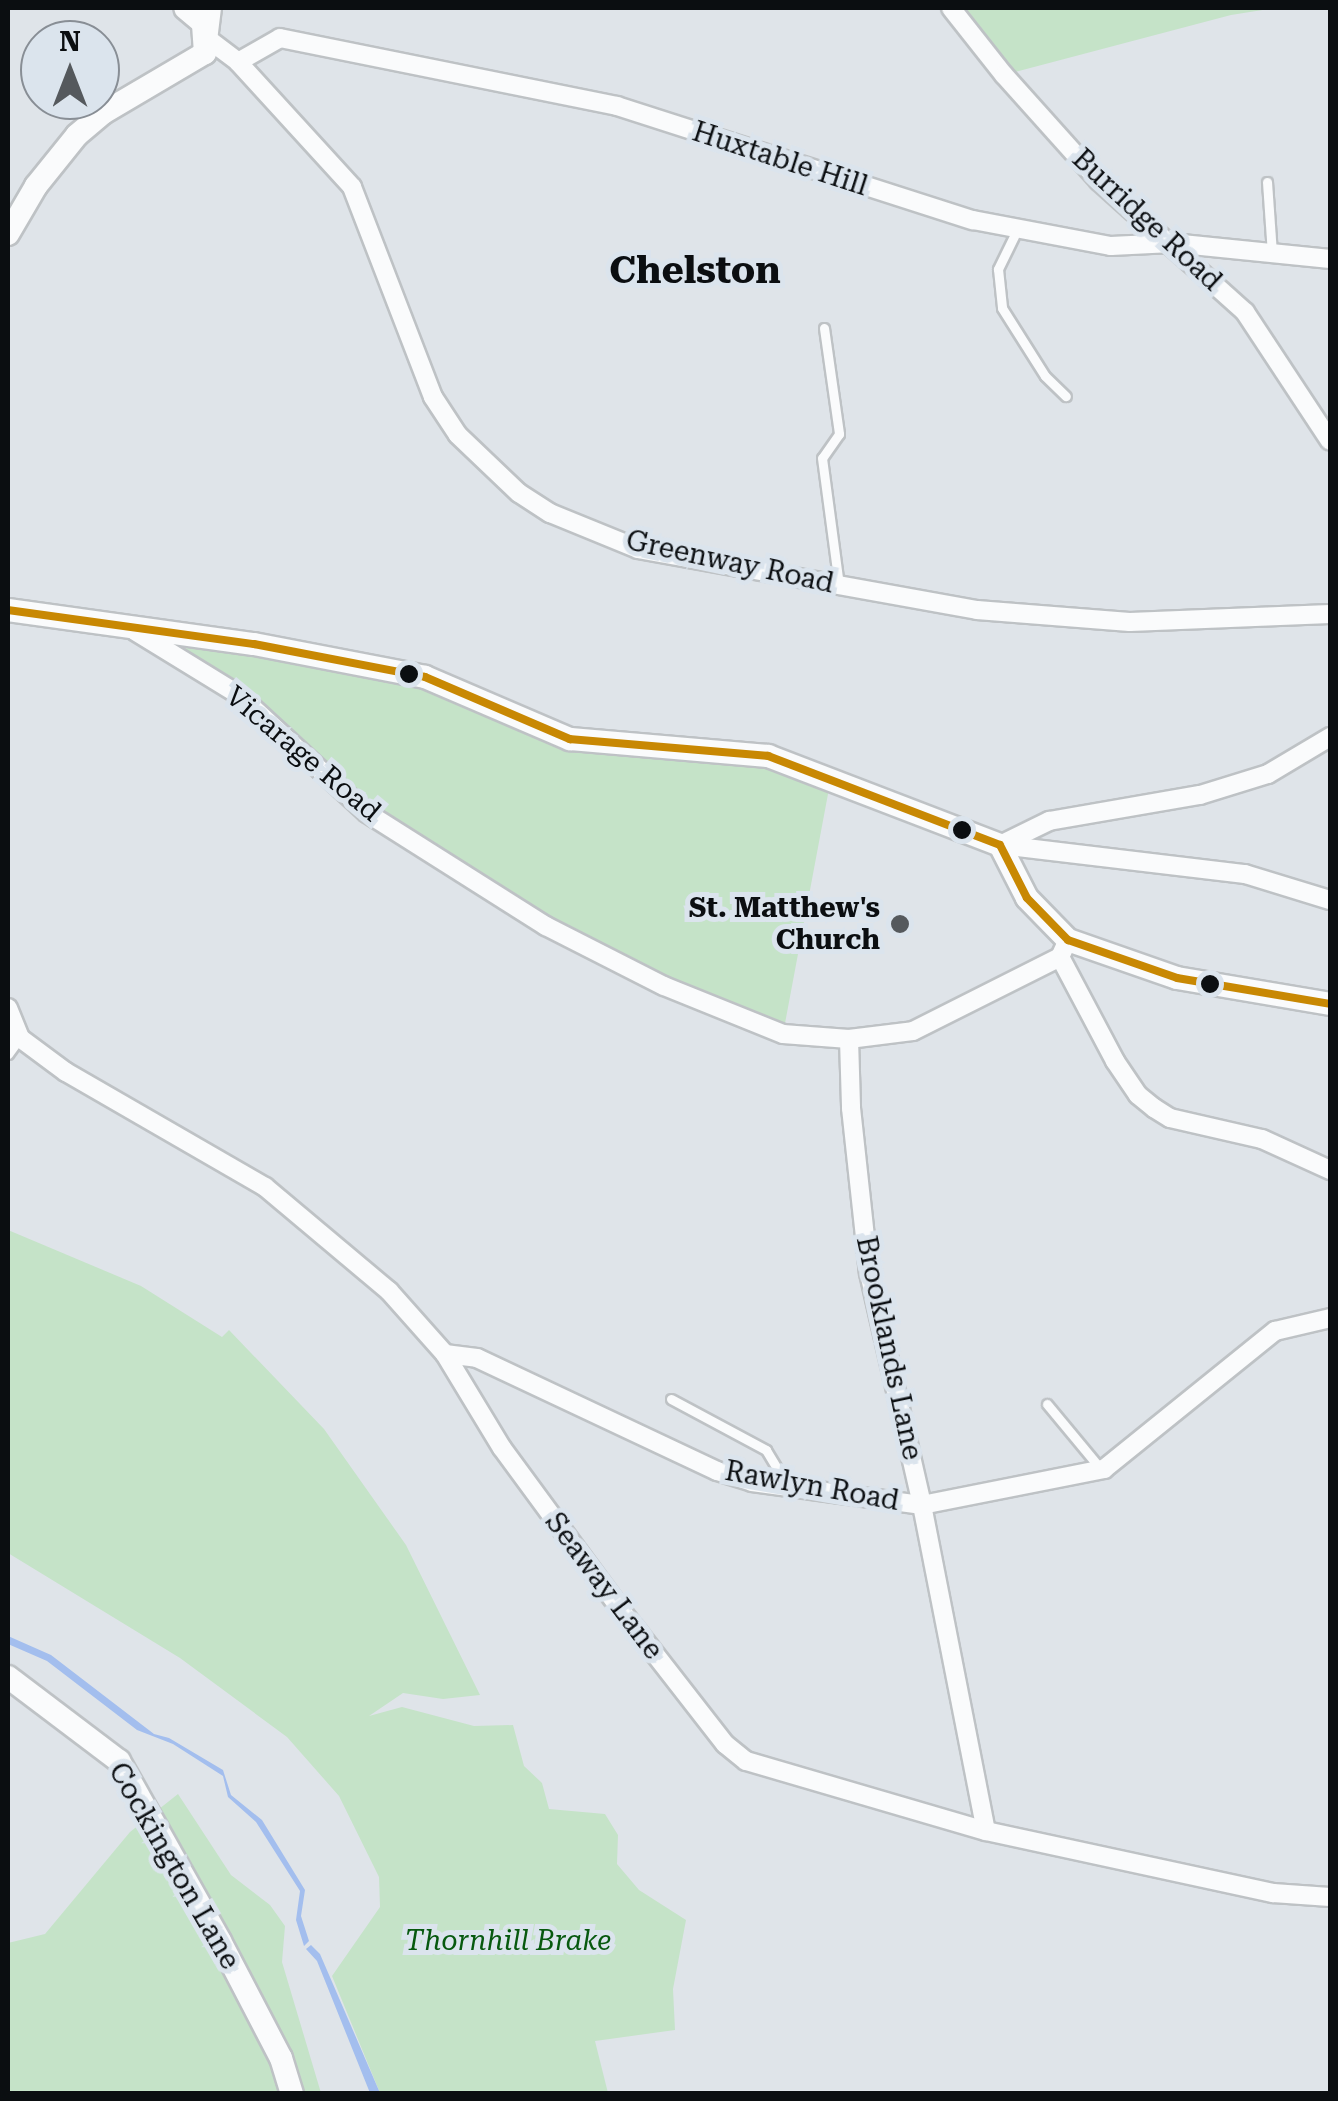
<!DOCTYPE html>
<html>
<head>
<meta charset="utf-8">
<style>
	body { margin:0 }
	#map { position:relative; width:1338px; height:2101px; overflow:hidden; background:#dfe4e9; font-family:"Roboto Serif",serif }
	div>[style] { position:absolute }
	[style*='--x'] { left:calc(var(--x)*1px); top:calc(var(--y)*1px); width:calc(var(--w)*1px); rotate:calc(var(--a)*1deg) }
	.green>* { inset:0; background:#c5e3c8 }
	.water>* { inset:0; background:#a3beee }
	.roads { filter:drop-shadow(2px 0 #bec2c5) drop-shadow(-2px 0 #bec2c5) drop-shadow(0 2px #bec2c5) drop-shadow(0 -2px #bec2c5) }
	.service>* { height:9px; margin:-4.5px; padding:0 4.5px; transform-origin:4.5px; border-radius:4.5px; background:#fafbfc }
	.minor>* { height:18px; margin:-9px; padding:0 9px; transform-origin:9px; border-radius:9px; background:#fafbfc }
	.tertiary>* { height:22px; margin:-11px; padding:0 11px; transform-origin:11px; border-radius:11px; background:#fafbfc }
	.bus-1>* { height:8px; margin:-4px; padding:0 4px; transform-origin:4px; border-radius:4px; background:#c88803 }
	.dots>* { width:28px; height:28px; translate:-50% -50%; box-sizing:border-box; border:5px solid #dbe4ed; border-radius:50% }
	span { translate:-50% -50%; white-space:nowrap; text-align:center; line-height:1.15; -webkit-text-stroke:10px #dbe4ed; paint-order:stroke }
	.street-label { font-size:28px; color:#0b0e11 }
	.poi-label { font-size:28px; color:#0b0e11; font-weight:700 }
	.right { translate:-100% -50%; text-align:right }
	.park-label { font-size:28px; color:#07590f; font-style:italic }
	.district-label { font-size:38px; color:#0b0e11; font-weight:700 }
	.frame { position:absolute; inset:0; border:10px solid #0b0e11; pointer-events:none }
	.north { position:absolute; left:20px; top:20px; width:100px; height:100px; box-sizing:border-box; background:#dbe4ed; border:2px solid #888e95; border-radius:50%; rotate:0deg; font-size:28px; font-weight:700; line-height:40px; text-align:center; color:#0b0e11 }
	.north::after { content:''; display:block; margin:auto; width:35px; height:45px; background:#55595d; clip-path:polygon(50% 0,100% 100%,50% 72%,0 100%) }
</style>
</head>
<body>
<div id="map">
	<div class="green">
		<div style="clip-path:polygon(951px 8px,1275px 8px,1231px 15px,1004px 75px)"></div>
		<div style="clip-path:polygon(131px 628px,425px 677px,570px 739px,768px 756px,831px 778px,783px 1034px,664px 986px,367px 813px,239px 695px)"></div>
		<div style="clip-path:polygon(8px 1230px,141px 1286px,222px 1337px,229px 1330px,324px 1429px,406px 1545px,480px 1695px,443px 1699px,403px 1693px,369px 1716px,402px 1707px,474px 1726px,513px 1725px,524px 1766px,542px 1783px,549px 1809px,605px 1814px,618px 1835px,617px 1864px,639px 1890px,686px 1920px,673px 1989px,675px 2030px,595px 2041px,608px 2093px,380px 2093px,332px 1976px,380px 1907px,379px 1877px,339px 1796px,287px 1737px,180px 1658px,8px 1553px)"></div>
		<div style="clip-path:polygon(178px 1794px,231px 1875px,270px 1905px,285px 1926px,282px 1962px,321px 2093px,8px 2094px,8px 1943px,45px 1934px,130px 1832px)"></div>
	</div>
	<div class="water">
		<div style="clip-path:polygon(8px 1636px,51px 1655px,154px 1734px,169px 1738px,223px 1770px,231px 1795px,262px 1820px,305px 1890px,301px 1916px,309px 1941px,304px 1946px,296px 1920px,300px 1891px,256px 1822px,228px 1797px,223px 1776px,173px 1744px,137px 1730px,47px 1661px,8px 1644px)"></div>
		<div style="clip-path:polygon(311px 1945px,320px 1954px,380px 2093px,370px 2093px,317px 1961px,306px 1949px)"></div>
	</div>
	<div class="roads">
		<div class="service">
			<div style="--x:1267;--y:182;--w:71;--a:86"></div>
			<div style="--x:1018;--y:228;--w:46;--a:116"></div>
			<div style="--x:998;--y:269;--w:39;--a:84"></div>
			<div style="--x:1002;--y:308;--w:80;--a:57.7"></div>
			<div style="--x:1045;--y:376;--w:29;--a:44"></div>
			<div style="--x:824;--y:328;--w:107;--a:81.9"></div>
			<div style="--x:839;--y:434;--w:29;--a:125"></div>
			<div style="--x:822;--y:458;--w:128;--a:82.4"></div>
			<div style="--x:8;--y:1054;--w:17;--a:-54"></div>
			<div style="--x:671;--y:1399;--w:108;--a:28.2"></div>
			<div style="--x:766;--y:1450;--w:41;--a:59"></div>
			<div style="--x:1047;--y:1404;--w:83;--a:50.4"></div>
		</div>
		<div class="minor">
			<div style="--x:212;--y:8;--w:31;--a:97"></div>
			<div style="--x:208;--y:39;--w:38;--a:37"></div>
			<div style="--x:238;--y:62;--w:169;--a:47.6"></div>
			<div style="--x:352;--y:187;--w:225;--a:68.9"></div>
			<div style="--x:433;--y:397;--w:45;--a:56.7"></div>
			<div style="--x:458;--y:435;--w:84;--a:43.6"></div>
			<div style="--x:519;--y:493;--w:37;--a:33"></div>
			<div style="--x:550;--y:513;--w:95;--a:22.2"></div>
			<div style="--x:638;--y:549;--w:344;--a:10.2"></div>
			<div style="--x:977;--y:610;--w:153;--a:4.5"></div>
			<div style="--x:1130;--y:622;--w:200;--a:-2.3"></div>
			<div style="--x:951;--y:8;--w:85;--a:51.7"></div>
			<div style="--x:1004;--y:75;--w:142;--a:48.1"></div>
			<div style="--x:1099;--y:181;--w:196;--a:41.9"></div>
			<div style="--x:1245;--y:312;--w:154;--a:56.6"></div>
			<div style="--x:238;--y:62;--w:48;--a:-29.7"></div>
			<div style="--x:280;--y:38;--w:344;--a:11.4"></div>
			<div style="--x:617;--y:106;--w:374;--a:17.8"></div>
			<div style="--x:973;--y:220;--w:140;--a:10.7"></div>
			<div style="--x:1111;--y:246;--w:61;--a:-2.8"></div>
			<div style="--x:1172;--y:243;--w:159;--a:5.8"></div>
			<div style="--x:135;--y:631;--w:122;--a:31.6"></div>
			<div style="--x:239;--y:695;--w:174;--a:42.7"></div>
			<div style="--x:367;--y:813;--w:212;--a:32.3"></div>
			<div style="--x:546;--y:926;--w:132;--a:27"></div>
			<div style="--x:664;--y:986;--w:128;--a:22"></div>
			<div style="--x:783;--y:1034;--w:66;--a:4.3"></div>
			<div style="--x:849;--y:1039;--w:64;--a:-7.1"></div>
			<div style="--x:913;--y:1031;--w:165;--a:-26.7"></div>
			<div style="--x:1060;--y:957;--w:19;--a:-65"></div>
			<div style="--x:1000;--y:845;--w:55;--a:-26.1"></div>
			<div style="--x:1049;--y:821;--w:153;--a:-9.8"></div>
			<div style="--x:1200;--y:795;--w:71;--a:-17.2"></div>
			<div style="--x:1268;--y:774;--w:72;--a:-30.8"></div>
			<div style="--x:1001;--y:845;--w:246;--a:6.8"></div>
			<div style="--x:1245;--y:874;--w:89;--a:17"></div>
			<div style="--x:1060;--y:957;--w:118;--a:62.1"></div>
			<div style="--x:1115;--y:1061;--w:41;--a:55.9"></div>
			<div style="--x:1138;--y:1095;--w:21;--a:39"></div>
			<div style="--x:1154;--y:1108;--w:19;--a:32"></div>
			<div style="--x:1170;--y:1118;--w:94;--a:12.9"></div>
			<div style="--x:1262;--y:1139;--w:75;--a:24.5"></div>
			<div style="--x:8;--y:1008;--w:32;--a:68"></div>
			<div style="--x:8;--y:1036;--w:12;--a:9"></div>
			<div style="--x:20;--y:1038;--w:57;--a:36.5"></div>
			<div style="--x:66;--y:1072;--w:230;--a:30"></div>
			<div style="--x:265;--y:1187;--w:162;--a:40"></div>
			<div style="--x:389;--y:1291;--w:84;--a:48.4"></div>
			<div style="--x:445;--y:1354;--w:110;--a:58.8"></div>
			<div style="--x:502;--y:1448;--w:205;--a:53.7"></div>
			<div style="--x:623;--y:1613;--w:166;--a:52.1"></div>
			<div style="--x:725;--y:1744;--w:27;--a:39"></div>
			<div style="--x:746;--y:1761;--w:250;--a:16.3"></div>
			<div style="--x:986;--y:1831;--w:294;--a:12.2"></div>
			<div style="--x:1273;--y:1893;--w:57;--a:4"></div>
			<div style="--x:849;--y:1039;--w:69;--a:88.3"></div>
			<div style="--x:851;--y:1108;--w:166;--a:83.8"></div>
			<div style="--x:869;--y:1273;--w:238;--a:77.1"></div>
			<div style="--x:922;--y:1505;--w:332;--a:78.9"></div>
			<div style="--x:445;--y:1354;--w:32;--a:7"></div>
			<div style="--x:477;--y:1358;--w:265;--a:25.2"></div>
			<div style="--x:717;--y:1471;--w:37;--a:17"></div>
			<div style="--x:752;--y:1482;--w:172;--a:7.7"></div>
			<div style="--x:922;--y:1505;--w:186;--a:-11.2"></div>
			<div style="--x:1104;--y:1469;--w:220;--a:-38.9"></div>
			<div style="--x:1275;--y:1331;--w:57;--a:-13.3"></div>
		</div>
		<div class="tertiary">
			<div style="--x:8;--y:234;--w:56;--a:-59.7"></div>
			<div style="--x:36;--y:186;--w:65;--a:-51.2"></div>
			<div style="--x:77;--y:135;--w:34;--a:-40"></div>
			<div style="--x:103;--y:113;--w:118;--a:-30.5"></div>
			<div style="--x:205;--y:53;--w:30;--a:-94"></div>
			<div style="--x:203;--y:23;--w:23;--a:-140"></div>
			<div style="--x:8;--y:610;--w:248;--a:7.9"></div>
			<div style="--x:254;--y:644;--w:174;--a:10.9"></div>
			<div style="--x:425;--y:677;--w:158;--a:23.2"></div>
			<div style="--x:570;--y:739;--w:199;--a:4.9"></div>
			<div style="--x:768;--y:756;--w:248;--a:21"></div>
			<div style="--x:1000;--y:845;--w:59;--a:63"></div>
			<div style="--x:1027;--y:898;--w:59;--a:45.7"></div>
			<div style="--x:1068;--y:940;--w:115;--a:19.2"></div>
			<div style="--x:1177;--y:978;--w:155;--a:9.6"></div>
			<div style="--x:8;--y:1677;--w:139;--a:37.1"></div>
			<div style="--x:119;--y:1761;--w:206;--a:60.7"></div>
			<div style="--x:220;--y:1941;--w:132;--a:62.5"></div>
			<div style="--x:281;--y:2058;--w:38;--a:73"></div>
		</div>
	</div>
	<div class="bus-1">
		<div style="--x:8;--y:610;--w:248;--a:7.9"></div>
		<div style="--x:254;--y:644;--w:174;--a:10.9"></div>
		<div style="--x:425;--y:677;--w:158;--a:23.2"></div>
		<div style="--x:570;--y:739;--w:199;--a:4.9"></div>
		<div style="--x:768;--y:756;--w:248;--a:21"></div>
		<div style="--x:1000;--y:845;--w:59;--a:63"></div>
		<div style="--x:1027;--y:898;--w:59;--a:45.7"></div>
		<div style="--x:1068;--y:940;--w:115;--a:19.2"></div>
		<div style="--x:1177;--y:978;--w:155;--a:9.6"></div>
	</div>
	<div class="dots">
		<div style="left:409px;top:674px;background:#0b0e11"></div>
		<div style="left:962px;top:830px;background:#0b0e11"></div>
		<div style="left:900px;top:924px;background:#55595d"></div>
		<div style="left:1210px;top:984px;background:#0b0e11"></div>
	</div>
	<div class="street-label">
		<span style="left:780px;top:159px;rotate:18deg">Huxtable Hill</span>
		<span style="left:1147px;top:220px;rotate:43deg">Burridge Road</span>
		<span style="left:730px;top:562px;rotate:12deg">Greenway Road</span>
		<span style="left:303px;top:754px;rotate:40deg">Vicarage Road</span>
		<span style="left:889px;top:1348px;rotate:78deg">Brooklands Lane</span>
		<span style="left:812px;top:1486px;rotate:10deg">Rawlyn Road</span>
		<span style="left:604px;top:1586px;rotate:53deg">Seaway Lane</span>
		<span style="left:174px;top:1866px;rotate:60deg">Cockington Lane</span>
	</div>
	<div class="poi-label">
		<span class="right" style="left:880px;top:924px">St. Matthew's<br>Church</span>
	</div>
	<div class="park-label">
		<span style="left:508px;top:1941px">Thornhill Brake</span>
	</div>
	<div class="district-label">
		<span style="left:695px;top:271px">Chelston</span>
	</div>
	<div class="frame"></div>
	<div class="north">N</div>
</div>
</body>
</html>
